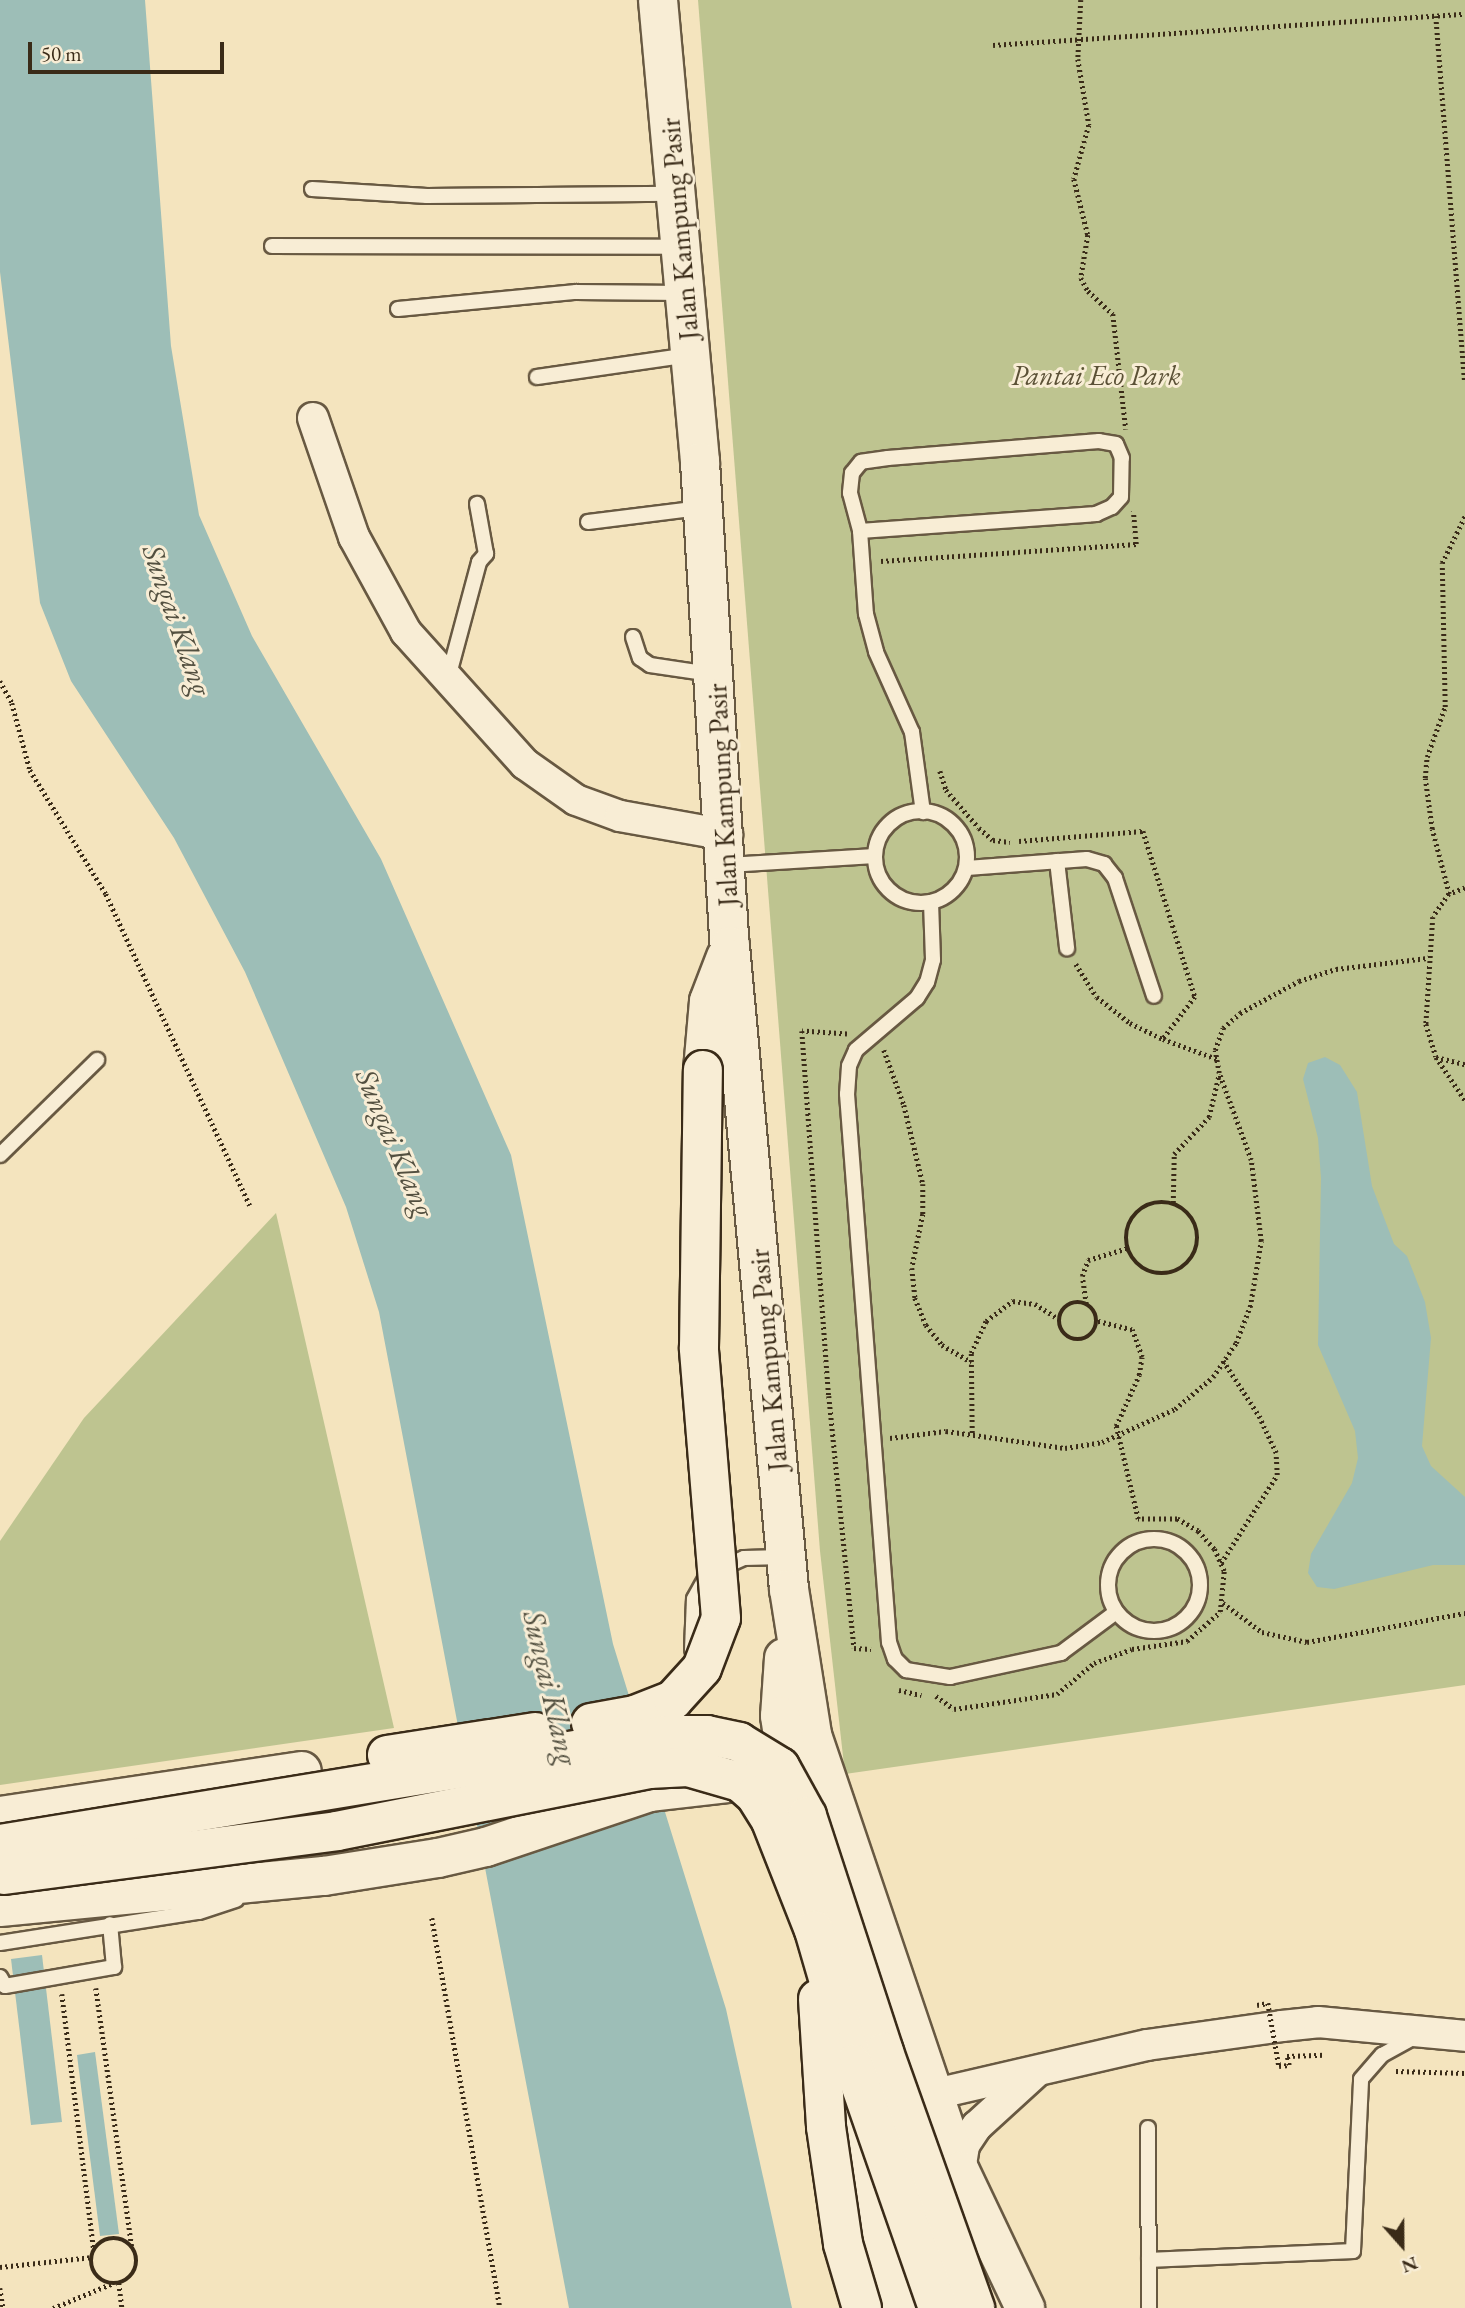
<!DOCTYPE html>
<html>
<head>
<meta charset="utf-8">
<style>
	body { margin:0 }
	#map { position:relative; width:1465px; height:2308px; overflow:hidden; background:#f4e4be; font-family:"EB Garamond",serif }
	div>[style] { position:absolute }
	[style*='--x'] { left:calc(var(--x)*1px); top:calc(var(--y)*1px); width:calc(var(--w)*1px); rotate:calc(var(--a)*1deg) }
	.green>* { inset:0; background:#bec490 }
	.water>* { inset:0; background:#9dbeb7 }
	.path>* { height:4.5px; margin-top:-2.25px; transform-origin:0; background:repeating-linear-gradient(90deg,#3a2b18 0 2px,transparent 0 5.5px) }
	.path>.ring { margin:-2.25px; padding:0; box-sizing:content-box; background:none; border:4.5px solid #3a2b18; border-radius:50% }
	.roads { filter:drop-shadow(2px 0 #685942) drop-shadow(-2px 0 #685942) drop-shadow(0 2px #685942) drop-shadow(0 -2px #685942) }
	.lane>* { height:14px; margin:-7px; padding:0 7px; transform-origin:7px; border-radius:7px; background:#f8edd5 }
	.lane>.ring { margin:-7px; padding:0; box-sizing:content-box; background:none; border:14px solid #f8edd5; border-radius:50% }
	.street>* { height:30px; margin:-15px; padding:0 15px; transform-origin:15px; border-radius:15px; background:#f8edd5 }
	.secondary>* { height:38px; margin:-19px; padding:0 19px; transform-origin:19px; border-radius:19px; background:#f8edd5 }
	.path-bridge>* { height:4.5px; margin-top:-2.25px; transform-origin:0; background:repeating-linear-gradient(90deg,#3a2b18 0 2px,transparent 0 5.5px) }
	.bridges { filter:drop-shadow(2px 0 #3a2b18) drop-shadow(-2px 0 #3a2b18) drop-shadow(0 2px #3a2b18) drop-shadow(0 -2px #3a2b18) }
	.secondary-bridge>* { height:38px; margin:-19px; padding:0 19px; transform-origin:19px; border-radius:19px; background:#f8edd5 }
	span { translate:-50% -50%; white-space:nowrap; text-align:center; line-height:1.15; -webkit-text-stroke:6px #f8edd5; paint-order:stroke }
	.street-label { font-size:28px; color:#3a2b18 }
	.park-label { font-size:28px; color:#5b5136; font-style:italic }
	.water-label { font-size:30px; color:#535040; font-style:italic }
	.north { position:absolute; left:1367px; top:2210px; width:70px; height:70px; -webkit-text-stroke:5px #f8edd5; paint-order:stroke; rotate:159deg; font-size:19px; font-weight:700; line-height:28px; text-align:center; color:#3a2b18 }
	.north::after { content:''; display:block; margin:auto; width:24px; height:32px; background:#3a2b18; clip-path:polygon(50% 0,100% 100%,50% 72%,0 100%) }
	.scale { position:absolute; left:28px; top:42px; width:196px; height:32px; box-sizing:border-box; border:4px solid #3a2b18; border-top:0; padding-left:9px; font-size:21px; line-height:24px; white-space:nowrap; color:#3a2b18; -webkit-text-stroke:5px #f8edd5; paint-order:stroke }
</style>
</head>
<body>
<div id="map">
	<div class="green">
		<div style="clip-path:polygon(698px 0,1465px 0,1465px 1685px,845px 1774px,820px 1551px)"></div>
		<div style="clip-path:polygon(276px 1213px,394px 1728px,0 1785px,0 1541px,84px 1418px)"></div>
	</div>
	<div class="water">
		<div style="clip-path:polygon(0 0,145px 0,171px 346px,199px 515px,252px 636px,381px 859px,511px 1155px,613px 1644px,726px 2009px,792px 2308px,569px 2308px,379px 1312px,346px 1207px,245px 972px,174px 838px,71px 681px,40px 603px,0 272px)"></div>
		<div style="clip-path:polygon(1325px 1057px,1340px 1065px,1357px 1092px,1372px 1186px,1394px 1244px,1407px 1256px,1425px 1302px,1431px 1338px,1422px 1446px,1431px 1466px,1465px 1497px,1465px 1565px,1433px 1565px,1334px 1589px,1317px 1587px,1308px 1573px,1311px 1554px,1352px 1483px,1358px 1458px,1355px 1431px,1318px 1345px,1321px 1178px,1318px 1138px,1303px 1079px,1308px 1063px)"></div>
		<div style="clip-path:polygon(42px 1955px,62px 2122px,31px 2125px,11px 1959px)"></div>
		<div style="clip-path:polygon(95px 2052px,119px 2234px,100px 2236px,77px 2055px)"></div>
	</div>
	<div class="path">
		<div style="--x:1081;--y:0;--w:59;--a:92.9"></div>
		<div style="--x:1078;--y:59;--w:67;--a:80.5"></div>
		<div style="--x:1089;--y:125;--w:56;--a:105.5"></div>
		<div style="--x:1074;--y:179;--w:58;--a:76"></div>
		<div style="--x:1088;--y:235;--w:44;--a:99.2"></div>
		<div style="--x:1081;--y:278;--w:15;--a:62"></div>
		<div style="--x:1088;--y:291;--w:34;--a:43"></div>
		<div style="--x:1113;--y:314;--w:116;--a:83.6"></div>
		<div style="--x:1436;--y:16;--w:366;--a:85.5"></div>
		<div style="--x:993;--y:45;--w:473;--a:-3.8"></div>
		<div style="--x:881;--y:561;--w:256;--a:-3.8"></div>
		<div style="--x:1136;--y:544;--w:33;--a:-95"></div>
		<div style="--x:0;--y:681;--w:25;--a:61"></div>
		<div style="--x:12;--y:703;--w:69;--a:75"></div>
		<div style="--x:30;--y:770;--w:145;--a:58.5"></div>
		<div style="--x:106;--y:894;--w:343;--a:65.2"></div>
		<div style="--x:940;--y:771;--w:20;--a:72"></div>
		<div style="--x:946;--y:790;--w:50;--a:49"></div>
		<div style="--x:979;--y:828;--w:18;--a:41"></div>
		<div style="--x:993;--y:840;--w:17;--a:7"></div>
		<div style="--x:1019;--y:841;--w:124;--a:-4.6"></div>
		<div style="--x:1143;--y:831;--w:174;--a:72.6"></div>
		<div style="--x:1195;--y:997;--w:53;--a:127.3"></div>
		<div style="--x:1163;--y:1039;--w:58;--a:20.3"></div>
		<div style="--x:1465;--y:888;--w:17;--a:159"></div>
		<div style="--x:1449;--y:894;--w:28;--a:125"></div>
		<div style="--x:1433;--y:917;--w:107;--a:93.7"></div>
		<div style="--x:1426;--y:1024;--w:34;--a:73"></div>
		<div style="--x:1436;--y:1057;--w:52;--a:56"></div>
		<div style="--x:1449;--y:894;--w:67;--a:-104.7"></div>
		<div style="--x:1432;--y:829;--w:51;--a:-97.8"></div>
		<div style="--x:1425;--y:778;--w:21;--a:-85"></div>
		<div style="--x:1427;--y:757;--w:53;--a:-70.2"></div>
		<div style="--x:1445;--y:707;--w:144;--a:-91.2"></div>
		<div style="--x:1442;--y:563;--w:52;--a:-63.9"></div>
		<div style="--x:1076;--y:964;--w:39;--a:58"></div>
		<div style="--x:1097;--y:997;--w:42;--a:38.2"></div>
		<div style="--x:1130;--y:1023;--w:37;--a:26"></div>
		<div style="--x:847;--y:1034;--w:45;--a:-176.2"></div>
		<div style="--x:802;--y:1031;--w:366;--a:85.8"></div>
		<div style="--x:829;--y:1396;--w:253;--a:84.3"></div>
		<div style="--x:854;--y:1648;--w:17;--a:3"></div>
		<div style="--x:884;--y:1050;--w:59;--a:70"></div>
		<div style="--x:904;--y:1105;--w:81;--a:76.5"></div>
		<div style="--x:923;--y:1184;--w:30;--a:90"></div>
		<div style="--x:923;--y:1214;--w:55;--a:101.5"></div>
		<div style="--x:912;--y:1268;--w:30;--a:84"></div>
		<div style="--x:915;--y:1298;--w:29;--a:68"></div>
		<div style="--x:926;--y:1325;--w:26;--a:51"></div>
		<div style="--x:942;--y:1345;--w:34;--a:30"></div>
		<div style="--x:1436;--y:1057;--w:30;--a:14"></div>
		<div class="ring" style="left:1126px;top:1202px;width:67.5px;height:67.5px"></div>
		<div style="--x:1173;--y:1203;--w:49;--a:-88.8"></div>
		<div style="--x:1174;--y:1154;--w:51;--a:-46.6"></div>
		<div style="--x:1209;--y:1117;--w:44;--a:-76.9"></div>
		<div class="ring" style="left:1059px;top:1302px;width:33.5px;height:33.5px"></div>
		<div style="--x:1086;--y:1304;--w:28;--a:-98"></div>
		<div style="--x:1082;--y:1276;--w:17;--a:-69"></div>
		<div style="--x:1088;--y:1260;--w:42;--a:-16.7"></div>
		<div style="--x:972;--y:1433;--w:80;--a:-90.7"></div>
		<div style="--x:971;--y:1353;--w:35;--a:-65"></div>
		<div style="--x:986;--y:1321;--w:34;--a:-37"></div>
		<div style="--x:1013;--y:1301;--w:22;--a:8"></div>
		<div style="--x:1035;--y:1304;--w:28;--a:32"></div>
		<div style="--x:890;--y:1438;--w:56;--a:-7.1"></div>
		<div style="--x:946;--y:1431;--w:120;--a:8.1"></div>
		<div style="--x:1065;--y:1448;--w:37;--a:-9"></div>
		<div style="--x:1102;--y:1442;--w:80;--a:-24.3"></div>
		<div style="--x:1175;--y:1409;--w:50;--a:-40.1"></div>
		<div style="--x:1213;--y:1377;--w:41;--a:-55.9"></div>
		<div style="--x:1236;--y:1343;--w:39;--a:-69"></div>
		<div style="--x:1250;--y:1307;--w:67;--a:-80.5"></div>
		<div style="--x:1261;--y:1241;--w:82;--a:-97"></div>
		<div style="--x:1251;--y:1160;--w:93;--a:-110.2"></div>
		<div style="--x:1219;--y:1073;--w:23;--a:-100"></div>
		<div style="--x:1215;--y:1050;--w:23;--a:-70"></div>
		<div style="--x:1223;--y:1028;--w:23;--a:-41"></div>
		<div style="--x:1240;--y:1013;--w:67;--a:-28.5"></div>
		<div style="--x:1299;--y:981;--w:39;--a:-18"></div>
		<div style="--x:1336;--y:969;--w:92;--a:-6.9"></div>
		<div style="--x:1221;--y:1563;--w:104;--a:-57.5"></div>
		<div style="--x:1277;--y:1475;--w:22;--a:-93"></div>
		<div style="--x:1276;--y:1453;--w:38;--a:-115"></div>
		<div style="--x:1260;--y:1418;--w:68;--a:-123"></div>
		<div style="--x:1223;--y:1603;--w:49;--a:36.6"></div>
		<div style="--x:1262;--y:1632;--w:46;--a:12.5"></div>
		<div style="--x:1307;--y:1642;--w:161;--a:-10.4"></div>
		<div style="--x:899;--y:1690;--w:23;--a:13"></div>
		<div style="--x:936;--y:1696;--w:22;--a:36"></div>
		<div style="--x:954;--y:1709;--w:104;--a:-8.3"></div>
		<div style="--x:1057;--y:1694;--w:48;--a:-40"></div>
		<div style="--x:1094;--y:1663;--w:40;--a:-20.2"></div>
		<div style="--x:1132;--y:1649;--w:56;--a:-8.3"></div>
		<div style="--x:1187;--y:1641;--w:44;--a:-41.3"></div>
		<div style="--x:1220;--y:1612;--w:41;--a:-84.4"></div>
		<div style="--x:1224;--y:1571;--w:24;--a:-114"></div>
		<div style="--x:1214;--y:1549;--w:24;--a:-132"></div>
		<div style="--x:1198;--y:1531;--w:24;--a:-150"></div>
		<div style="--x:1177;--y:1519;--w:39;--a:180"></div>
		<div style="--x:1138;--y:1519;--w:96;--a:-103.3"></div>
		<div style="--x:1116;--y:1426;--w:56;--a:-65.7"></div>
		<div style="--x:1139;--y:1375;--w:18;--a:-81"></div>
		<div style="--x:1142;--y:1357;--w:29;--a:-110"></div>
		<div style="--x:1132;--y:1330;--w:36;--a:-166"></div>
		<div style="--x:432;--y:1918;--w:396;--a:80.1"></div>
		<div style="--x:96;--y:1988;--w:261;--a:82.1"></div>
		<div style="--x:62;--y:1994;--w:258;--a:82.9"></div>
		<div style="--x:1289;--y:2065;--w:9;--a:-103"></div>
		<div style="--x:1287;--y:2056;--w:37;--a:-2"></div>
		<div style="--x:1396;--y:2071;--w:69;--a:1.7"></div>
		<div class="ring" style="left:91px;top:2238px;width:41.5px;height:41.5px"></div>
		<div style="--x:0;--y:2267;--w:93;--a:-6.2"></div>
		<div style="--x:119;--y:2283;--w:25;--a:83"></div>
		<div style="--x:0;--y:2288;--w:20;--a:81"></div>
		<div style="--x:53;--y:2308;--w:63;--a:-22.5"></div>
	</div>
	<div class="roads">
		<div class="lane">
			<div style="--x:312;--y:189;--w:115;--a:3.5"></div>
			<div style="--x:427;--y:196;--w:247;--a:-0.5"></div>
			<div style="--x:272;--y:246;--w:406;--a:0.1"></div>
			<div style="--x:398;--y:309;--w:179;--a:-5.5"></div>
			<div style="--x:576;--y:292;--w:107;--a:0.5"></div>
			<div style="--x:537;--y:377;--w:154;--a:-8.2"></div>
			<div style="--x:588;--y:522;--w:114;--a:-7.1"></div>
			<div style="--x:860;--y:531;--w:237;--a:-4.1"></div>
			<div style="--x:1096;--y:514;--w:17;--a:-24"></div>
			<div style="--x:1112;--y:507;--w:13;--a:-48"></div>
			<div style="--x:1121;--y:497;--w:39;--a:-89"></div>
			<div style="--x:1122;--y:458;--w:15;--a:-113"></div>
			<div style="--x:1116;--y:444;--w:17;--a:-170"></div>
			<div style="--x:1099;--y:441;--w:212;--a:175.4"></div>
			<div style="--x:888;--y:458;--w:27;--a:172"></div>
			<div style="--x:861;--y:462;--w:14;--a:129"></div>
			<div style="--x:852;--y:473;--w:20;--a:96"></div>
			<div style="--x:850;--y:493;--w:39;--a:75"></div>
			<div style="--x:860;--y:531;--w:83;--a:85.9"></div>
			<div style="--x:866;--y:614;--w:39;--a:75"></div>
			<div style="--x:876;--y:652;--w:88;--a:65.8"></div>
			<div style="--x:912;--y:732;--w:81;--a:82.2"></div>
			<div style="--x:633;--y:637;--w:22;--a:72"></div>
			<div style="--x:640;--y:658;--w:12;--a:35"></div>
			<div style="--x:650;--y:665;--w:62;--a:8.4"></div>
			<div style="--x:448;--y:678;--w:120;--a:-75"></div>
			<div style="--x:479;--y:562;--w:11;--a:-49"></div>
			<div style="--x:486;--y:554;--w:51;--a:-100.2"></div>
			<div class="ring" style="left:875px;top:811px;width:78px;height:78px"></div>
			<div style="--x:1057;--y:861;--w:88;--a:83.4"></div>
			<div style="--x:728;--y:865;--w:147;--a:-3.5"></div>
			<div style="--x:967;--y:868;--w:120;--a:-4.3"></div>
			<div style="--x:1087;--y:859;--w:18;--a:16"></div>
			<div style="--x:1104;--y:864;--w:18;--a:52"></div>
			<div style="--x:1115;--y:878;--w:124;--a:71.7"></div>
			<div style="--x:931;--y:902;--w:58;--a:88"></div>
			<div style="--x:933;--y:960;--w:23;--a:105"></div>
			<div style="--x:927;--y:982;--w:19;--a:122"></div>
			<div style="--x:917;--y:998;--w:80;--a:139.6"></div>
			<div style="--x:856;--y:1050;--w:17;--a:114"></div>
			<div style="--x:849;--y:1066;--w:28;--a:94"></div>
			<div style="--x:847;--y:1094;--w:550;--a:85.62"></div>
			<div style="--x:889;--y:1642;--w:18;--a:71"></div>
			<div style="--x:895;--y:1659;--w:16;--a:45"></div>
			<div style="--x:906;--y:1670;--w:45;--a:9"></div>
			<div style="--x:950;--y:1677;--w:114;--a:-12.2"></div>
			<div style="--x:1061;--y:1653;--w:69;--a:-36.7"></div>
			<div style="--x:0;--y:1155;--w:136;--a:-44.4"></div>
			<div class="ring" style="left:1108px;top:1539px;width:78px;height:78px"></div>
			<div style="--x:692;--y:1650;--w:51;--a:-87.8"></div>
			<div style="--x:694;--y:1599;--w:29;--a:-61"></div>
			<div style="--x:708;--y:1574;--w:39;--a:-24"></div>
			<div style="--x:744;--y:1558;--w:40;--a:-1.4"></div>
			<div style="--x:0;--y:1943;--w:201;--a:-8.9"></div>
			<div style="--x:199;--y:1912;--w:39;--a:-18"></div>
			<div style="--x:0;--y:1977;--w:10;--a:61"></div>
			<div style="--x:5;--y:1986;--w:111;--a:-9.9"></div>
			<div style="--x:114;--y:1967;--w:43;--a:-95.3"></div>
			<div style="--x:1148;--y:2128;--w:180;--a:89.7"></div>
			<div style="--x:1149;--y:2260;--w:204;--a:-2.5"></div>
			<div style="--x:1353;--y:2251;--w:172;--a:-87.3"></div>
			<div style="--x:1361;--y:2079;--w:32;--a:-49"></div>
			<div style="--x:1382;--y:2055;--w:39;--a:-29"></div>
		</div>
		<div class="street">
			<div style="--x:313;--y:418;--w:126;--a:71"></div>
			<div style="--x:354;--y:537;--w:108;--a:61.3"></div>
			<div style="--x:406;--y:632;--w:178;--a:48"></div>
			<div style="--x:525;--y:764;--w:62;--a:35.2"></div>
			<div style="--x:576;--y:800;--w:47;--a:20"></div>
			<div style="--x:620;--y:816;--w:109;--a:10.1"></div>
			<div style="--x:913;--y:2093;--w:22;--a:3"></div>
			<div style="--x:935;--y:2094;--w:218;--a:-13"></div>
			<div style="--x:1147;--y:2045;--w:136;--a:-8"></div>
			<div style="--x:1282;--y:2026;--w:36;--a:-6"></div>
			<div style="--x:1318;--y:2022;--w:148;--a:5.4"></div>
			<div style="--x:960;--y:2171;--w:26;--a:-81"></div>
			<div style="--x:964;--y:2145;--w:23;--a:-56"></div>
			<div style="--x:977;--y:2126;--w:79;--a:-42.4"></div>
		</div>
		<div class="secondary">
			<div style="--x:658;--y:0;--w:464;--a:84.8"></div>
			<div style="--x:700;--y:462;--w:485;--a:86.5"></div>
			<div style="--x:730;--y:946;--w:646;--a:84.76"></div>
			<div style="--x:789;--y:1589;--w:148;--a:81"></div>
			<div style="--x:812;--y:1735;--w:460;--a:71.3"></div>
			<div style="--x:960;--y:2171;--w:152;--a:64.6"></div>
			<div style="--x:703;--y:1070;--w:69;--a:-85"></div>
			<div style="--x:709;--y:1001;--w:47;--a:-68.9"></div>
			<div style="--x:784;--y:1658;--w:58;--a:93.9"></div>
			<div style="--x:780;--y:1716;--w:85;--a:81.2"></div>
			<div style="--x:0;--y:1816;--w:305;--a:-8.5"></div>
			<div style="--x:0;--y:1907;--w:325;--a:-5.5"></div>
			<div style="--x:324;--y:1876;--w:115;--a:-9"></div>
			<div style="--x:438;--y:1858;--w:49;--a:-12.9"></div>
			<div style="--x:486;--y:1847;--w:172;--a:-18.6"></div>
			<div style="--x:649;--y:1792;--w:81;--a:-6.4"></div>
			<div style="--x:839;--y:2070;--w:246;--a:75.4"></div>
		</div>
	</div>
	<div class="path-bridge">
		<div style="--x:1257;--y:2005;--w:11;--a:-10"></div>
		<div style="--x:1268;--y:2003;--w:64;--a:80.1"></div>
		<div style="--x:1279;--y:2066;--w:10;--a:-6"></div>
	</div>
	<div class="bridges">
		<div class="secondary-bridge">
			<div style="--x:591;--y:1723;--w:45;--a:-10.3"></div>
			<div style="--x:635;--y:1715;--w:41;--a:-21.5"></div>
			<div style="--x:673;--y:1700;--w:43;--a:-47.8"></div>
			<div style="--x:702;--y:1668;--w:53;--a:-69.2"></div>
			<div style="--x:721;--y:1618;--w:271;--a:-94.7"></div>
			<div style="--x:699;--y:1348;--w:278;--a:-89.2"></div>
			<div style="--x:387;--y:1755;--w:150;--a:-8.8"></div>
			<div style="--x:0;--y:1844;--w:675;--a:-9.29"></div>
			<div style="--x:666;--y:1735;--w:41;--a:0"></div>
			<div style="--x:707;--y:1735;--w:33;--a:12"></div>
			<div style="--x:739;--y:1742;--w:48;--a:31.4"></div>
			<div style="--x:780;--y:1767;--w:56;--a:61.1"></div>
			<div style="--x:807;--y:1816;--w:248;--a:71.9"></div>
			<div style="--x:884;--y:2052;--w:272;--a:70.4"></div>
			<div style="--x:4;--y:1875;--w:336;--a:-7.5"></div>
			<div style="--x:337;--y:1831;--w:318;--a:-11.2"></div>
			<div style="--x:649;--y:1769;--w:39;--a:-3"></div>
			<div style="--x:688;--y:1767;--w:54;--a:16.1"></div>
			<div style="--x:740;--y:1782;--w:20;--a:41"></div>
			<div style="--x:755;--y:1795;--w:31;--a:58"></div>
			<div style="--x:771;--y:1821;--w:117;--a:68.5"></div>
			<div style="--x:814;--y:1930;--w:140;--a:73.8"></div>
			<div style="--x:853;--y:2064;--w:258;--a:70.8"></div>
			<div style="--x:818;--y:1999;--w:128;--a:86.4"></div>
			<div style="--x:826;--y:2127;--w:118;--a:81.7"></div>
			<div style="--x:843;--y:2244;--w:67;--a:73.5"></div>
		</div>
	</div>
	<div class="street-label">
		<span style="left:679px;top:229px;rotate:-95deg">Jalan Kampung Pasir</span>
		<span style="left:722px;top:795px;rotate:-93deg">Jalan Kampung Pasir</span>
		<span style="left:768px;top:1360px;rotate:-95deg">Jalan Kampung Pasir</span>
	</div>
	<div class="park-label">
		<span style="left:1096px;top:375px">Pantai Eco Park</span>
	</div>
	<div class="water-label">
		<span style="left:177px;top:620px;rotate:71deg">Sungai Klang</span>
		<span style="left:395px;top:1143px;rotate:67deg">Sungai Klang</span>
		<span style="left:550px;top:1688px;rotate:77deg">Sungai Klang</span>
	</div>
	<div class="north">N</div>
	<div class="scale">50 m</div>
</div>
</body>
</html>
